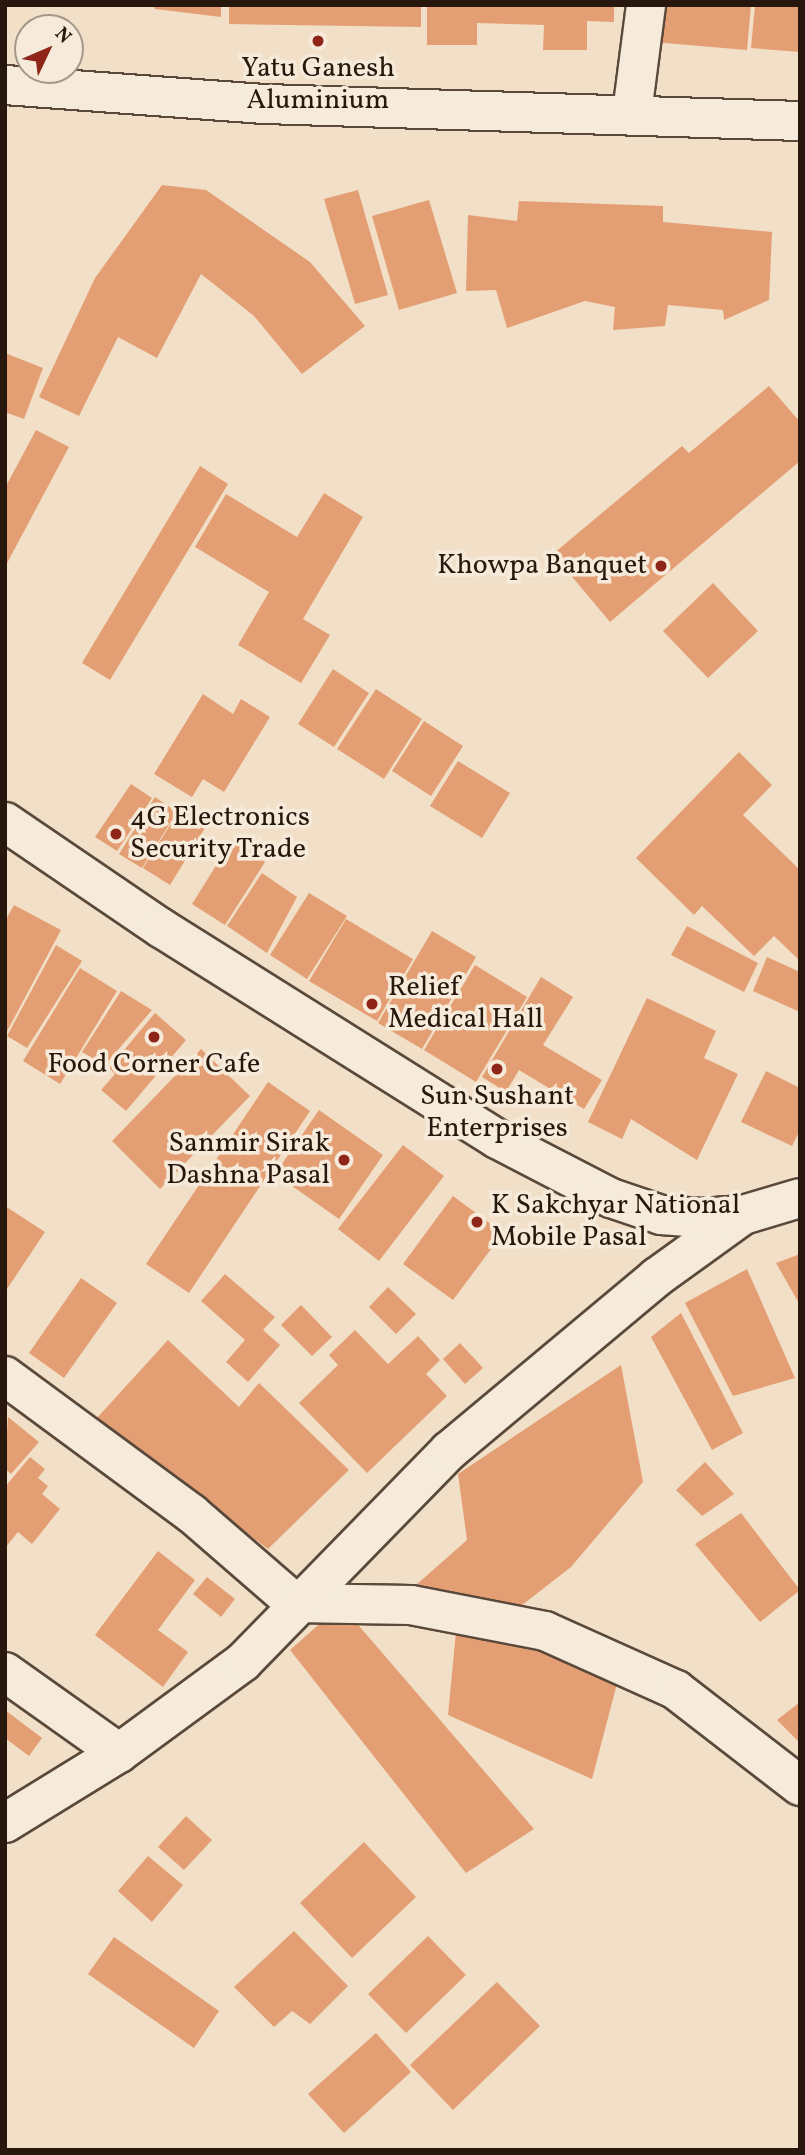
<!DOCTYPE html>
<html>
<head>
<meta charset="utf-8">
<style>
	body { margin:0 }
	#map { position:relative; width:805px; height:2155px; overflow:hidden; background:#f1e0c7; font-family:Vollkorn,serif }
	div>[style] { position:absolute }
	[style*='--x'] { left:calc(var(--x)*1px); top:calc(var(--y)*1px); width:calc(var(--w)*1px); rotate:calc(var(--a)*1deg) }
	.building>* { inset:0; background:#e49e73 }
	.roads { filter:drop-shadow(2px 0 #5a493b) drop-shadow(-2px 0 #5a493b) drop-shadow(0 2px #5a493b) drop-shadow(0 -2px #5a493b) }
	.street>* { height:38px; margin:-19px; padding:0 19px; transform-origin:19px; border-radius:19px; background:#f6ebdb }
	.secondary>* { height:38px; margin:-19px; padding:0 19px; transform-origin:19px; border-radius:19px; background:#f6ebdb }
	.dots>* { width:19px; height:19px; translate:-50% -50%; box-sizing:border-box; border:4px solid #f6ebdb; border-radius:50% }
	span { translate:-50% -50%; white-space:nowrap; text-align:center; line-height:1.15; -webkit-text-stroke:7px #f6ebdb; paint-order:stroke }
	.poi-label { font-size:28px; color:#28170c }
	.right { translate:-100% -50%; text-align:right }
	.left { translate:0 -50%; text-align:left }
	.frame { position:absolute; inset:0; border:7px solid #28170c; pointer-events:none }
	.north { position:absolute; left:14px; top:14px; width:70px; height:70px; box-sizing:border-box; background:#f6ebdb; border:2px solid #a49688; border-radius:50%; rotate:46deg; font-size:19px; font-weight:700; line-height:28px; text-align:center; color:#28170c }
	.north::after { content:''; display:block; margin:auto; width:24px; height:32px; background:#8f2418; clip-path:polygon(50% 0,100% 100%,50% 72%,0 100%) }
</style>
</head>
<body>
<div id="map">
	<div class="building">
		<div style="clip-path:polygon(153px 5px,221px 5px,221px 17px,155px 9px)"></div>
		<div style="clip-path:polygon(229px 5px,421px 5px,421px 27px,229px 24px)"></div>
		<div style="clip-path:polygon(427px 5px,614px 5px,614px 22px,587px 21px,587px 50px,543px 50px,544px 25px,477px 23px,477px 45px,427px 45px)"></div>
		<div style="clip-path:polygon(656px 5px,751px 5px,747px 50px,653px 42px)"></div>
		<div style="clip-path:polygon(755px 5px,800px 5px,800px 52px,751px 48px)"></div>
		<div style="clip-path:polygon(162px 185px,206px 190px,310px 262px,365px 326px,302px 374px,254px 316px,201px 274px,157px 358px,118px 337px,79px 416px,39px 397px,95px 278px)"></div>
		<div style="clip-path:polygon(358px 190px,388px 295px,355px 304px,324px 199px)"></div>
		<div style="clip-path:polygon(429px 200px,457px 293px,399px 310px,372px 216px)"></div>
		<div style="clip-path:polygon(519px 201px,663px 206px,663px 222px,772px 232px,769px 300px,724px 320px,723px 310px,668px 305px,665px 326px,613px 330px,615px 307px,585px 301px,507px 328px,496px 290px,466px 291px,468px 215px,517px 221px)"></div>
		<div style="clip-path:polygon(5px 353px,43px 368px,24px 419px,5px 412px)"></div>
		<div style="clip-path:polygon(769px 386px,800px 422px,800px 461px,610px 622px,553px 554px,682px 446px,689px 453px)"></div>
		<div style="clip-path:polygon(36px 430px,69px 447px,5px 567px,5px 488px)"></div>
		<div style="clip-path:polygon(200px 466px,228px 484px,110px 680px,82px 663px)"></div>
		<div style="clip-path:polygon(324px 493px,363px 517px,303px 619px,330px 635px,301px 683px,238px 645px,269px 592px,195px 547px,226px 494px,297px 537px)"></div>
		<div style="clip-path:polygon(713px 583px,758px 631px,708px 678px,663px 631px)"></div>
		<div style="clip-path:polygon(333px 669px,369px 693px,334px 747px,298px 724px)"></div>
		<div style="clip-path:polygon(376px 689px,422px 719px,384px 779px,337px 749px)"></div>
		<div style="clip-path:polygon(203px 694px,233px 714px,241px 699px,270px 717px,224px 792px,203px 779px,192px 797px,154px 774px)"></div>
		<div style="clip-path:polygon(424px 721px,463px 746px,431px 796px,392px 771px)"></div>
		<div style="clip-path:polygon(739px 752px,772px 785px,743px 815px,800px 870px,800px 961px,774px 936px,754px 956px,702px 906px,694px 915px,636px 858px)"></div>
		<div style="clip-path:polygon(458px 761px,510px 793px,482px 838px,430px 806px)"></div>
		<div style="clip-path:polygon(131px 784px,152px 798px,117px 851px,95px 837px)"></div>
		<div style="clip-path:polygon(155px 797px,177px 812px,142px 868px,119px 854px)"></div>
		<div style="clip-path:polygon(182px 806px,208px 823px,170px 885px,143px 868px)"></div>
		<div style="clip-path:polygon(232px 840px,265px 862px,225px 925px,192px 904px)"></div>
		<div style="clip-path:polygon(262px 873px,297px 897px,267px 953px,227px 926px)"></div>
		<div style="clip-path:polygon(309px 893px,347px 916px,307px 979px,270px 955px)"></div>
		<div style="clip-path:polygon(14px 905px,61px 930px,5px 1035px,5px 921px)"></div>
		<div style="clip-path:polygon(346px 919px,413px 959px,377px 1021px,309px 981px)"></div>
		<div style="clip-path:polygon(687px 926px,758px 963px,744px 992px,671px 955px)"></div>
		<div style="clip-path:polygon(432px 931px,476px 957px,422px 1049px,378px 1023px)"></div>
		<div style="clip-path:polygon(56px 945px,82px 961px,27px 1048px,7px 1036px)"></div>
		<div style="clip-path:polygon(767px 957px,800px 972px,800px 1012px,753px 991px)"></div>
		<div style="clip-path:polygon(475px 965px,527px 997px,476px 1082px,424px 1050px)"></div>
		<div style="clip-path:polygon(80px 968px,117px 991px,60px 1084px,23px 1061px)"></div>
		<div style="clip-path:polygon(541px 977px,573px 997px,543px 1045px,602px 1080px,584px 1109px,519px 1070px,506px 1092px,482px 1077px)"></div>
		<div style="clip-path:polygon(121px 991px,152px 1010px,105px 1065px,82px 1052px)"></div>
		<div style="clip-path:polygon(647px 998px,716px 1031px,704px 1058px,738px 1074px,697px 1160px,631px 1119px,622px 1139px,588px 1122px)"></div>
		<div style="clip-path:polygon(155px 1013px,186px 1040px,126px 1111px,101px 1090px,115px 1074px,109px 1068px)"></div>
		<div style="clip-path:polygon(201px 1049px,250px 1096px,160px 1189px,112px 1141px)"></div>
		<div style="clip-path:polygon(766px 1071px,800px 1088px,800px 1130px,792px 1146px,741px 1122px)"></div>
		<div style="clip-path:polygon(268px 1082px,310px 1111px,189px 1293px,146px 1264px)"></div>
		<div style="clip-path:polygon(319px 1110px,383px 1155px,339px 1219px,275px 1174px)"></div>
		<div style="clip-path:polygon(403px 1145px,444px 1176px,379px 1261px,338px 1229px)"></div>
		<div style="clip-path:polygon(453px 1196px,503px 1233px,453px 1300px,403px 1264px)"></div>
		<div style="clip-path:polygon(5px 1206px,45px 1232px,5px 1292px)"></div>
		<div style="clip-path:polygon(800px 1254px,800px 1305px,776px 1263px)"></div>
		<div style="clip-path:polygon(747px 1269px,795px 1378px,733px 1396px,685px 1303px)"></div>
		<div style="clip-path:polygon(225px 1274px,275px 1317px,263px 1330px,280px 1345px,248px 1382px,226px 1362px,245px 1340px,201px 1301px)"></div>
		<div style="clip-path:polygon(81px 1278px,117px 1303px,64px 1378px,29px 1353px)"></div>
		<div style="clip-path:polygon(388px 1287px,416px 1314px,396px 1334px,369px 1307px)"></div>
		<div style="clip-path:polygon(301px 1305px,332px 1337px,312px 1356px,281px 1325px)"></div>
		<div style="clip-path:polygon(681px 1313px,743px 1433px,712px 1450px,651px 1337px)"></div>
		<div style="clip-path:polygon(355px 1330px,388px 1364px,418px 1336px,440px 1360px,426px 1374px,447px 1396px,367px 1473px,299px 1403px,338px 1365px,329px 1355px)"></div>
		<div style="clip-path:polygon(168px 1340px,239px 1407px,259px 1383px,349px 1470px,268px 1549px,96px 1419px)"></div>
		<div style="clip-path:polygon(460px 1343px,483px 1368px,465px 1384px,443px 1359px)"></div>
		<div style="clip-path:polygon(621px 1365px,643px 1482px,571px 1567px,517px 1609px,416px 1585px,467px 1540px,458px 1474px)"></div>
		<div style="clip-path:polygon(8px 1417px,39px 1442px,11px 1474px,5px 1469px)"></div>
		<div style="clip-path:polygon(30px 1457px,45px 1469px,38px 1478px,48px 1486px,42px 1494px,60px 1509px,32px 1544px,18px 1532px,5px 1548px,5px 1487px)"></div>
		<div style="clip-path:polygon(705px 1462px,734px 1494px,702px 1516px,676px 1490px)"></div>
		<div style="clip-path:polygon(741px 1513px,800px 1590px,760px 1622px,695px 1544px)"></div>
		<div style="clip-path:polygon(158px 1551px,195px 1580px,158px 1630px,188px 1652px,163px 1687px,95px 1635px)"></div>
		<div style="clip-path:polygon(207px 1577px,235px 1599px,221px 1617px,193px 1594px)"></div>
		<div style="clip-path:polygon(341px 1605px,534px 1829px,466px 1873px,290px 1650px)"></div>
		<div style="clip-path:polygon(457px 1621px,619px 1676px,592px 1779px,448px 1715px)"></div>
		<div style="clip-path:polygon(800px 1702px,800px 1743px,777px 1720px)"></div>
		<div style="clip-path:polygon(5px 1710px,42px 1738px,29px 1756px,5px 1738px)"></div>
		<div style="clip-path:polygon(186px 1816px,212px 1840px,184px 1870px,158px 1847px)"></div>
		<div style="clip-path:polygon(364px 1842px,416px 1897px,352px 1958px,300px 1903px)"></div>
		<div style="clip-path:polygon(148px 1856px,183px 1885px,152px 1922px,118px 1891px)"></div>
		<div style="clip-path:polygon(294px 1931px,348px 1986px,310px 2024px,292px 2011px,274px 2027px,234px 1987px)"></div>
		<div style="clip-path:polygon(428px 1936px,466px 1975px,406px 2033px,368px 1994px)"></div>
		<div style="clip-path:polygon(114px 1937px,219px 2011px,194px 2048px,88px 1974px)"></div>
		<div style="clip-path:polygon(497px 1982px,540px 2026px,453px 2110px,410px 2065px)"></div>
		<div style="clip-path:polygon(376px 2033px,411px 2072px,344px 2133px,308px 2094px)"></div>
	</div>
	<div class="roads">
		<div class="street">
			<div style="--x:632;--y:113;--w:109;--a:-82.6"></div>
			<div style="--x:5;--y:1376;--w:231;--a:36.4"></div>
			<div style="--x:191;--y:1513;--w:138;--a:40.9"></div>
			<div style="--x:295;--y:1603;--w:116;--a:1"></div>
			<div style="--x:411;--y:1605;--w:136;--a:11"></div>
			<div style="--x:545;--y:1631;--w:144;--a:24.2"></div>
			<div style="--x:676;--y:1690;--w:157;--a:37.7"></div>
			<div style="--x:5;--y:1672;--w:140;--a:35.4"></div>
			<div style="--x:5;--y:1823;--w:134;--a:-31.6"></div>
			<div style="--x:119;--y:1753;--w:154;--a:-36.3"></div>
			<div style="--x:243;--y:1662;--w:295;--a:-45.7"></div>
			<div style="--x:449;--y:1451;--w:271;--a:-39.9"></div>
			<div style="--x:657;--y:1277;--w:106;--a:-35.8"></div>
		</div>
		<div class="secondary">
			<div style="--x:5;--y:85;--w:261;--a:4.2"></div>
			<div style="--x:265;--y:104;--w:535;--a:1.82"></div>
			<div style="--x:5;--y:822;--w:189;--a:34.2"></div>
			<div style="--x:161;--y:928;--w:397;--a:32.1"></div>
			<div style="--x:497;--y:1139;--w:128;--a:27.4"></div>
			<div style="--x:611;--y:1198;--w:53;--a:18.8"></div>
			<div style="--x:661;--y:1215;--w:40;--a:4.3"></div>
			<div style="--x:701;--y:1218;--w:42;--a:-4.1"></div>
			<div style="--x:743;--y:1215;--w:59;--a:-16.6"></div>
		</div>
	</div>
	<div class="dots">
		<div style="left:318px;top:41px;background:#8f2418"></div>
		<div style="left:661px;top:566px;background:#8f2418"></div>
		<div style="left:116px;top:834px;background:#8f2418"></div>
		<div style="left:372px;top:1004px;background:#8f2418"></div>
		<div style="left:154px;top:1037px;background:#8f2418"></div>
		<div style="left:497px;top:1069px;background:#8f2418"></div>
		<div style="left:344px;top:1160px;background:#8f2418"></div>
		<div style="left:477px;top:1222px;background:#8f2418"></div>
	</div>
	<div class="poi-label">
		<span style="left:318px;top:85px">Yatu Ganesh<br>Aluminium</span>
		<span class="right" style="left:647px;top:566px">Khowpa Banquet</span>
		<span class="left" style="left:130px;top:834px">4G Electronics<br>Security Trade</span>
		<span class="left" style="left:388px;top:1004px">Relief<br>Medical Hall</span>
		<span style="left:154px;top:1065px">Food Corner Cafe</span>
		<span style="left:497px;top:1113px">Sun Sushant<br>Enterprises</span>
		<span class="right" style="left:330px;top:1160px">Sanmir Sirak<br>Dashna Pasal</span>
		<span class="left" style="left:491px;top:1222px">K Sakchyar National<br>Mobile Pasal</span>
	</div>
	<div class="frame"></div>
	<div class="north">N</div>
</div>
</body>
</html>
